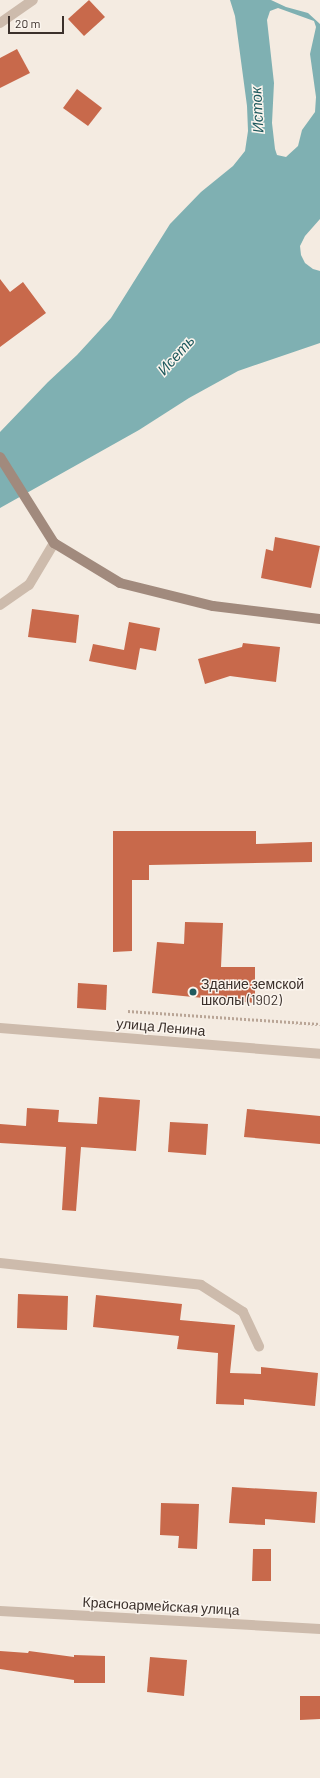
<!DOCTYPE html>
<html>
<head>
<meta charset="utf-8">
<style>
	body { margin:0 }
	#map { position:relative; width:320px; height:1778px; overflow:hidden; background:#f4ebe1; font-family:Barlow,sans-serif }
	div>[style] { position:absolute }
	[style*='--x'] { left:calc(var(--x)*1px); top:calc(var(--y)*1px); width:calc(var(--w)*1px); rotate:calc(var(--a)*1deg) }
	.water>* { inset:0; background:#7fb0b2 }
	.building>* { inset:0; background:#c8694b }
	.path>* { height:2.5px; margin-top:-1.25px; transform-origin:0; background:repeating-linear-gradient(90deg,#b9a596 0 2px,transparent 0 4px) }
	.minor>* { height:10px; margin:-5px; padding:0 5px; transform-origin:5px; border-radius:5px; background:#cdbbac }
	.tertiary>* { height:10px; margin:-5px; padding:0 5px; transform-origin:5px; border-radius:5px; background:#cdbbac }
	.secondary>* { height:10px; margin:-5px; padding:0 5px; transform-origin:5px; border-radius:5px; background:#a18a7d }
	.dots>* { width:11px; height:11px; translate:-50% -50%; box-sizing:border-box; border:2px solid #fbf5ee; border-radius:50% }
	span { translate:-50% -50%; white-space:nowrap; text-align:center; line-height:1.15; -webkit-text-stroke:3px #fbf5ee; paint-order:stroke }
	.poi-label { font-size:14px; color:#3b302b }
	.left { translate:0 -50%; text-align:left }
	.street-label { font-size:14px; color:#3b302b }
	.water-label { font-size:15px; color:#1f5a5e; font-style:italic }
	.scale { position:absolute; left:8px; top:16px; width:56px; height:18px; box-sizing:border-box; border:2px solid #3b302b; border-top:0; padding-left:5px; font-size:12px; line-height:14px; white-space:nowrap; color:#3b302b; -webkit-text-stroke:3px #fbf5ee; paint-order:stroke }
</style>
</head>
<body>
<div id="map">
	<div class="water">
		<div style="clip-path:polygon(evenodd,230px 0,271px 0,286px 7px,308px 13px,320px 24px,320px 219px,305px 236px,300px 246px,301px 255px,305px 263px,313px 269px,320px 271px,320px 343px,238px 371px,189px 398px,139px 430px,0 508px,0 432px,48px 382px,77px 355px,111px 318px,170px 224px,201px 192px,233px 166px,245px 151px,248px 131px,247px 106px,235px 16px,230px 0,278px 8px,314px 21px,316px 27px,310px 54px,316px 97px,315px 112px,302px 130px,298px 146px,286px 157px,277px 155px,275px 149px,272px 123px,274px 83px,267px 20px,270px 11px,278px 8px)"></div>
	</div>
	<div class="building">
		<div style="clip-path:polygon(89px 0,105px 17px,84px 36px,68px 19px)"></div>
		<div style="clip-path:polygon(17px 49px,30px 73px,0 88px,0 58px)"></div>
		<div style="clip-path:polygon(77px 89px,102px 108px,88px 126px,63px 108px)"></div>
		<div style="clip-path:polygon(0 279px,10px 292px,23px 282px,46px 313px,0 347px)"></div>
		<div style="clip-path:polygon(275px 537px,320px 546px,311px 588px,261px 578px,266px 549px,273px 551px)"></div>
		<div style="clip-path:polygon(32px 609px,79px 615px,76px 643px,28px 637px)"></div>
		<div style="clip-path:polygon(129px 622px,160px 628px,156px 651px,140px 648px,136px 670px,89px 661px,93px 644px,124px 650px)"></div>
		<div style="clip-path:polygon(243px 643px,280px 647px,276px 682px,230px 676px,205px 684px,198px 659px,242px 647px)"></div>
		<div style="clip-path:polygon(113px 831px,256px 831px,256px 844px,312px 842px,312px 862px,149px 865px,149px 880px,132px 880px,132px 951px,113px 952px)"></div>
		<div style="clip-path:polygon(185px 922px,223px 923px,221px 967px,255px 967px,255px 1003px,152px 993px,157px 942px,184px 944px)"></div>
		<div style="clip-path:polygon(78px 983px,107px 985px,106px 1010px,77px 1008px)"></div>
		<div style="clip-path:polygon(99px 1097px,140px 1100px,136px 1151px,81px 1147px,76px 1211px,62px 1210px,66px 1147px,0 1143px,0 1124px,26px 1126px,27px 1108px,59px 1110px,58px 1122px,97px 1124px)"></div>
		<div style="clip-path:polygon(247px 1109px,320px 1116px,320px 1144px,244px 1137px)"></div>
		<div style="clip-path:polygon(170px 1122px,208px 1124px,206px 1155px,168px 1152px)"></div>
		<div style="clip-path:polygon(18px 1294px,68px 1296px,67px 1330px,17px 1328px)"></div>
		<div style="clip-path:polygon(96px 1295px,182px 1304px,180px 1320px,235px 1325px,230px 1373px,261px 1374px,261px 1367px,318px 1373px,315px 1406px,244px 1399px,244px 1405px,216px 1404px,218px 1353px,177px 1349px,179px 1336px,93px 1327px)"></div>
		<div style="clip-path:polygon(232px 1487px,317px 1492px,315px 1523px,265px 1519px,265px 1525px,229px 1523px)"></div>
		<div style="clip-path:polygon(161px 1503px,199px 1504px,197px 1549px,178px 1548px,179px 1536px,160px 1535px)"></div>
		<div style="clip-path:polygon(253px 1549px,271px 1549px,271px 1581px,252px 1581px)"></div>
		<div style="clip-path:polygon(0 1651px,28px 1653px,29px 1651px,74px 1657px,74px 1655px,105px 1656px,105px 1683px,74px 1683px,74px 1680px,0 1669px)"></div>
		<div style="clip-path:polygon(150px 1657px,187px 1660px,184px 1696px,147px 1692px)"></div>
		<div style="clip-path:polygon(300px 1696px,320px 1696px,320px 1719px,300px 1720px)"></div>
	</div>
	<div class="path">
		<div style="--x:128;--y:1011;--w:192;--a:3.9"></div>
	</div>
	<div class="minor">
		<div style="--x:0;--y:605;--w:35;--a:-35"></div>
		<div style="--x:29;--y:585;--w:49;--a:-59.2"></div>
		<div style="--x:0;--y:1263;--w:202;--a:6.2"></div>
		<div style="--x:201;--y:1285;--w:50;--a:32.7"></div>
		<div style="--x:243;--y:1312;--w:38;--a:65"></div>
		<div style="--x:0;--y:1611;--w:321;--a:3.2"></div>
	</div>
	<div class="tertiary">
		<div style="--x:0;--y:23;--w:40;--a:-34.9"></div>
		<div style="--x:0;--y:1028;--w:321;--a:4.6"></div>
	</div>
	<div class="secondary">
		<div style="--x:0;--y:457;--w:102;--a:57.9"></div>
		<div style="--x:54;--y:543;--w:77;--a:31.2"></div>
		<div style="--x:120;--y:583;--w:96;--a:13.9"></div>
		<div style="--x:213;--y:606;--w:108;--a:6.9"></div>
	</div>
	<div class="dots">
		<div style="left:193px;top:992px;background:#1f5a5e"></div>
	</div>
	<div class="poi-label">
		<span class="left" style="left:201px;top:992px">Здание земской<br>школы (1902)</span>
	</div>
	<div class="street-label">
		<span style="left:161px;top:1027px;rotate:5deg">улица Ленина</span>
		<span style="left:161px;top:1606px;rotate:3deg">Красноармейская улица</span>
	</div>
	<div class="water-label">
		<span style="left:257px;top:110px;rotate:-93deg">Исток</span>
		<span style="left:176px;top:355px;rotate:-48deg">Исеть</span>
	</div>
	<div class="scale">20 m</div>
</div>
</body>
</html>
